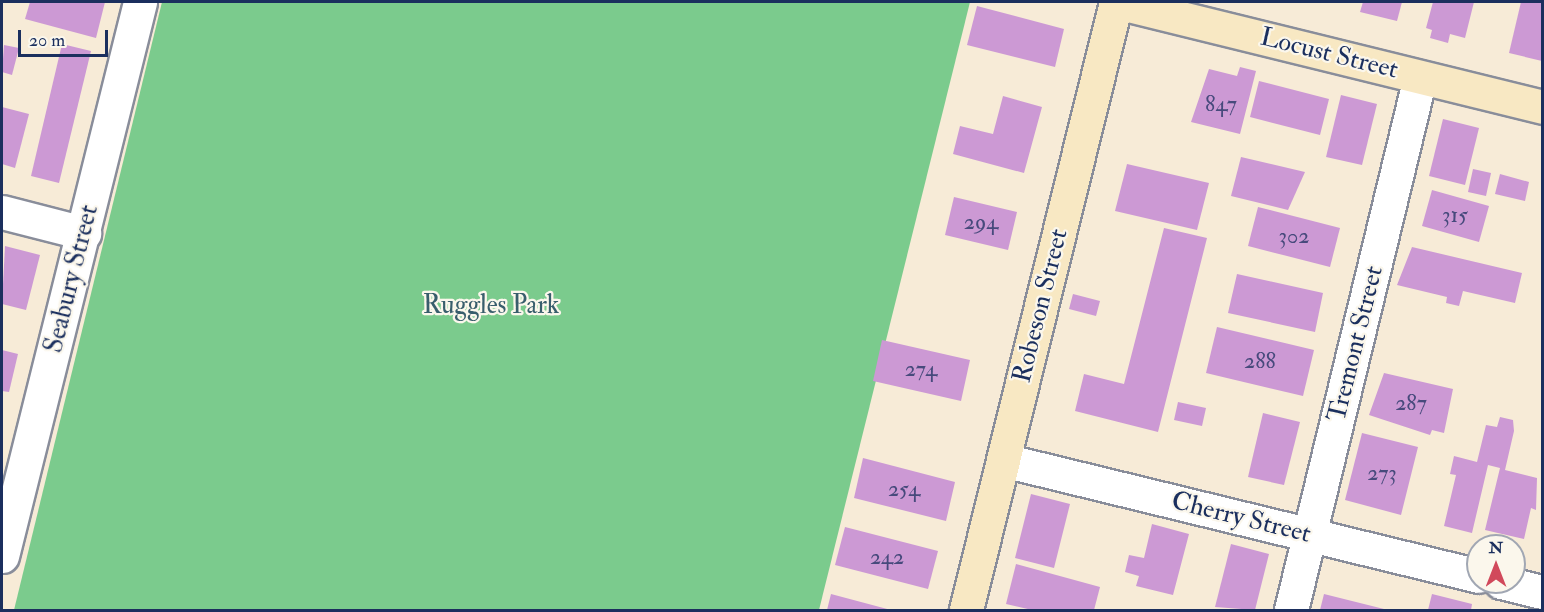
<!DOCTYPE html>
<html>
<head>
<meta charset="utf-8">
<style>
	body { margin:0 }
	#map { position:relative; width:1544px; height:612px; overflow:hidden; background:#f7ebd7; font-family:"IM FELL Double Pica",serif }
	div>[style] { position:absolute }
	[style*='--x'] { left:calc(var(--x)*1px); top:calc(var(--y)*1px); width:calc(var(--w)*1px); rotate:calc(var(--a)*1deg) }
	.green>* { inset:0; background:#7bcb8d }
	.building>* { inset:0; background:#cc99d4 }
	.roads { filter:drop-shadow(2px 0 #898d9a) drop-shadow(-2px 0 #898d9a) drop-shadow(0 2px #898d9a) drop-shadow(0 -2px #898d9a) }
	.street>* { height:33px; margin:-16.5px; padding:0 16.5px; transform-origin:16.5px; border-radius:16.5px; background:#fff }
	.secondary>* { height:33px; margin:-16.5px; padding:0 16.5px; transform-origin:16.5px; border-radius:16.5px; background:#f8e8c3 }
	span { translate:-50% -50%; white-space:nowrap; text-align:center; line-height:1.15; -webkit-text-stroke:4.5px #fbf7ec; paint-order:stroke }
	.number-label { font-size:22px; color:#474a7c }
	.number-label span { -webkit-text-stroke-width:0 }
	.street-label { font-size:26px; color:#1b2f5e }
	.park-label { font-size:26px; color:#385e6c }
	.frame { position:absolute; inset:0; border:3px solid #1b2f5e; pointer-events:none }
	.north { position:absolute; left:1466px; top:534px; width:60px; height:60px; box-sizing:border-box; background:#fbf7ec; border:2px solid #a1a7b3; border-radius:50%; rotate:0deg; font-size:16px; font-weight:700; line-height:24px; text-align:center; color:#1b2f5e }
	.north::after { content:''; display:block; margin:auto; width:21px; height:27px; background:#d1495b; clip-path:polygon(50% 0,100% 100%,50% 72%,0 100%) }
	.scale { position:absolute; left:18px; top:30px; width:90px; height:27px; box-sizing:border-box; border:3px solid #1b2f5e; border-top:0; padding-left:8px; font-size:18px; line-height:21px; white-space:nowrap; color:#1b2f5e; -webkit-text-stroke:4px #fbf7ec; paint-order:stroke }
</style>
</head>
<body>
<div id="map">
	<div class="green">
		<div style="clip-path:polygon(162px 2px,970px 2px,819px 610px,14px 610px)"></div>
	</div>
	<div class="building">
		<div style="clip-path:polygon(30px 2px,105px 2px,96px 38px,25px 19px)"></div>
		<div style="clip-path:polygon(1363px 2px,1402px 2px,1397px 21px,1360px 12px)"></div>
		<div style="clip-path:polygon(1433px 2px,1474px 2px,1465px 38px,1450px 34px,1448px 43px,1430px 38px,1432px 30px,1426px 28px)"></div>
		<div style="clip-path:polygon(1521px 2px,1542px 2px,1542px 61px,1509px 53px)"></div>
		<div style="clip-path:polygon(977px 6px,1064px 29px,1055px 67px,967px 45px)"></div>
		<div style="clip-path:polygon(62px 44px,91px 51px,59px 183px,31px 176px)"></div>
		<div style="clip-path:polygon(4px 45px,19px 48px,12px 75px,2px 72px)"></div>
		<div style="clip-path:polygon(1240px 67px,1256px 71px,1240px 134px,1191px 122px,1209px 69px,1237px 76px)"></div>
		<div style="clip-path:polygon(1259px 81px,1329px 99px,1320px 135px,1250px 117px)"></div>
		<div style="clip-path:polygon(1341px 95px,1377px 104px,1362px 165px,1326px 157px)"></div>
		<div style="clip-path:polygon(1003px 96px,1042px 107px,1024px 173px,953px 154px,960px 126px,993px 134px)"></div>
		<div style="clip-path:polygon(2px 107px,29px 114px,15px 168px,2px 164px)"></div>
		<div style="clip-path:polygon(1443px 119px,1479px 128px,1465px 185px,1429px 176px)"></div>
		<div style="clip-path:polygon(1241px 157px,1305px 172px,1288px 210px,1231px 196px)"></div>
		<div style="clip-path:polygon(1127px 164px,1209px 183px,1197px 230px,1115px 211px)"></div>
		<div style="clip-path:polygon(1473px 169px,1491px 173px,1486px 196px,1468px 192px)"></div>
		<div style="clip-path:polygon(1500px 174px,1529px 182px,1525px 201px,1495px 194px)"></div>
		<div style="clip-path:polygon(1432px 190px,1489px 206px,1479px 242px,1422px 226px)"></div>
		<div style="clip-path:polygon(954px 197px,1017px 212px,1008px 250px,945px 235px)"></div>
		<div style="clip-path:polygon(1258px 207px,1340px 228px,1330px 267px,1248px 246px)"></div>
		<div style="clip-path:polygon(1164px 228px,1207px 238px,1158px 432px,1075px 411px,1084px 374px,1124px 384px)"></div>
		<div style="clip-path:polygon(5px 246px,40px 255px,26px 310px,2px 304px)"></div>
		<div style="clip-path:polygon(1412px 247px,1522px 273px,1515px 303px,1463px 291px,1459px 306px,1446px 303px,1447px 297px,1397px 285px)"></div>
		<div style="clip-path:polygon(1237px 274px,1323px 293px,1315px 332px,1228px 313px)"></div>
		<div style="clip-path:polygon(1073px 294px,1100px 301px,1096px 316px,1069px 309px)"></div>
		<div style="clip-path:polygon(1217px 327px,1314px 350px,1303px 396px,1206px 373px)"></div>
		<div style="clip-path:polygon(882px 340px,970px 360px,961px 401px,873px 381px)"></div>
		<div style="clip-path:polygon(2px 350px,18px 354px,9px 392px,2px 391px)"></div>
		<div style="clip-path:polygon(1384px 373px,1453px 389px,1444px 433px,1432px 430px,1430px 435px,1369px 415px)"></div>
		<div style="clip-path:polygon(1178px 402px,1206px 408px,1202px 426px,1174px 420px)"></div>
		<div style="clip-path:polygon(1263px 413px,1300px 422px,1284px 485px,1248px 477px)"></div>
		<div style="clip-path:polygon(1500px 417px,1513px 420px,1514px 431px,1505px 470px,1537px 478px,1536px 510px,1531px 508px,1524px 539px,1485px 530px,1500px 468px,1488px 465px,1472px 533px,1444px 526px,1456px 475px,1450px 474px,1454px 456px,1477px 462px,1486px 425px,1497px 427px)"></div>
		<div style="clip-path:polygon(1362px 433px,1418px 447px,1401px 515px,1345px 500px)"></div>
		<div style="clip-path:polygon(863px 458px,955px 482px,946px 521px,854px 498px)"></div>
		<div style="clip-path:polygon(1031px 494px,1070px 504px,1054px 568px,1015px 558px)"></div>
		<div style="clip-path:polygon(1152px 524px,1189px 534px,1173px 595px,1136px 586px,1139px 576px,1125px 572px,1129px 555px,1144px 558px)"></div>
		<div style="clip-path:polygon(845px 527px,938px 551px,928px 589px,835px 565px)"></div>
		<div style="clip-path:polygon(1231px 544px,1269px 554px,1255px 610px,1215px 607px)"></div>
		<div style="clip-path:polygon(1016px 564px,1100px 587px,1094px 610px,1032px 610px,1006px 604px)"></div>
		<div style="clip-path:polygon(831px 594px,891px 610px,827px 610px)"></div>
		<div style="clip-path:polygon(1324px 594px,1388px 610px,1320px 610px)"></div>
		<div style="clip-path:polygon(1432px 594px,1472px 604px,1471px 610px,1428px 610px)"></div>
	</div>
	<div class="roads">
		<div class="street">
			<div style="--x:2;--y:212;--w:85;--a:14.4"></div>
			<div style="--x:1003;--y:460;--w:489;--a:13.7"></div>
			<div style="--x:2;--y:556;--w:571;--a:-76.01"></div>
			<div style="--x:1501;--y:582;--w:42;--a:13.7"></div>
			<div style="--x:1291;--y:610;--w:548;--a:-76.39"></div>
		</div>
		<div class="secondary">
			<div style="--x:1116;--y:2;--w:439;--a:13.8"></div>
			<div style="--x:966;--y:610;--w:626;--a:-76.14"></div>
		</div>
	</div>
	<div class="number-label">
		<span style="left:1221px;top:105px">847</span>
		<span style="left:1455px;top:216px">315</span>
		<span style="left:981px;top:223px">294</span>
		<span style="left:1294px;top:237px">302</span>
		<span style="left:1260px;top:362px">288</span>
		<span style="left:921px;top:370px">274</span>
		<span style="left:1411px;top:404px">287</span>
		<span style="left:1382px;top:474px">273</span>
		<span style="left:904px;top:490px">254</span>
		<span style="left:887px;top:558px">242</span>
	</div>
	<div class="street-label">
		<span style="left:1329px;top:54px;rotate:14deg">Locust Street</span>
		<span style="left:72px;top:279px;rotate:-76deg">Seabury Street</span>
		<span style="left:1041px;top:306px;rotate:-76deg">Robeson Street</span>
		<span style="left:1356px;top:344px;rotate:-76deg">Tremont Street</span>
		<span style="left:1241px;top:518px;rotate:14deg">Cherry Street</span>
	</div>
	<div class="park-label">
		<span style="left:491px;top:306px">Ruggles Park</span>
	</div>
	<div class="frame"></div>
	<div class="north">N</div>
	<div class="scale">20 m</div>
</div>
</body>
</html>
